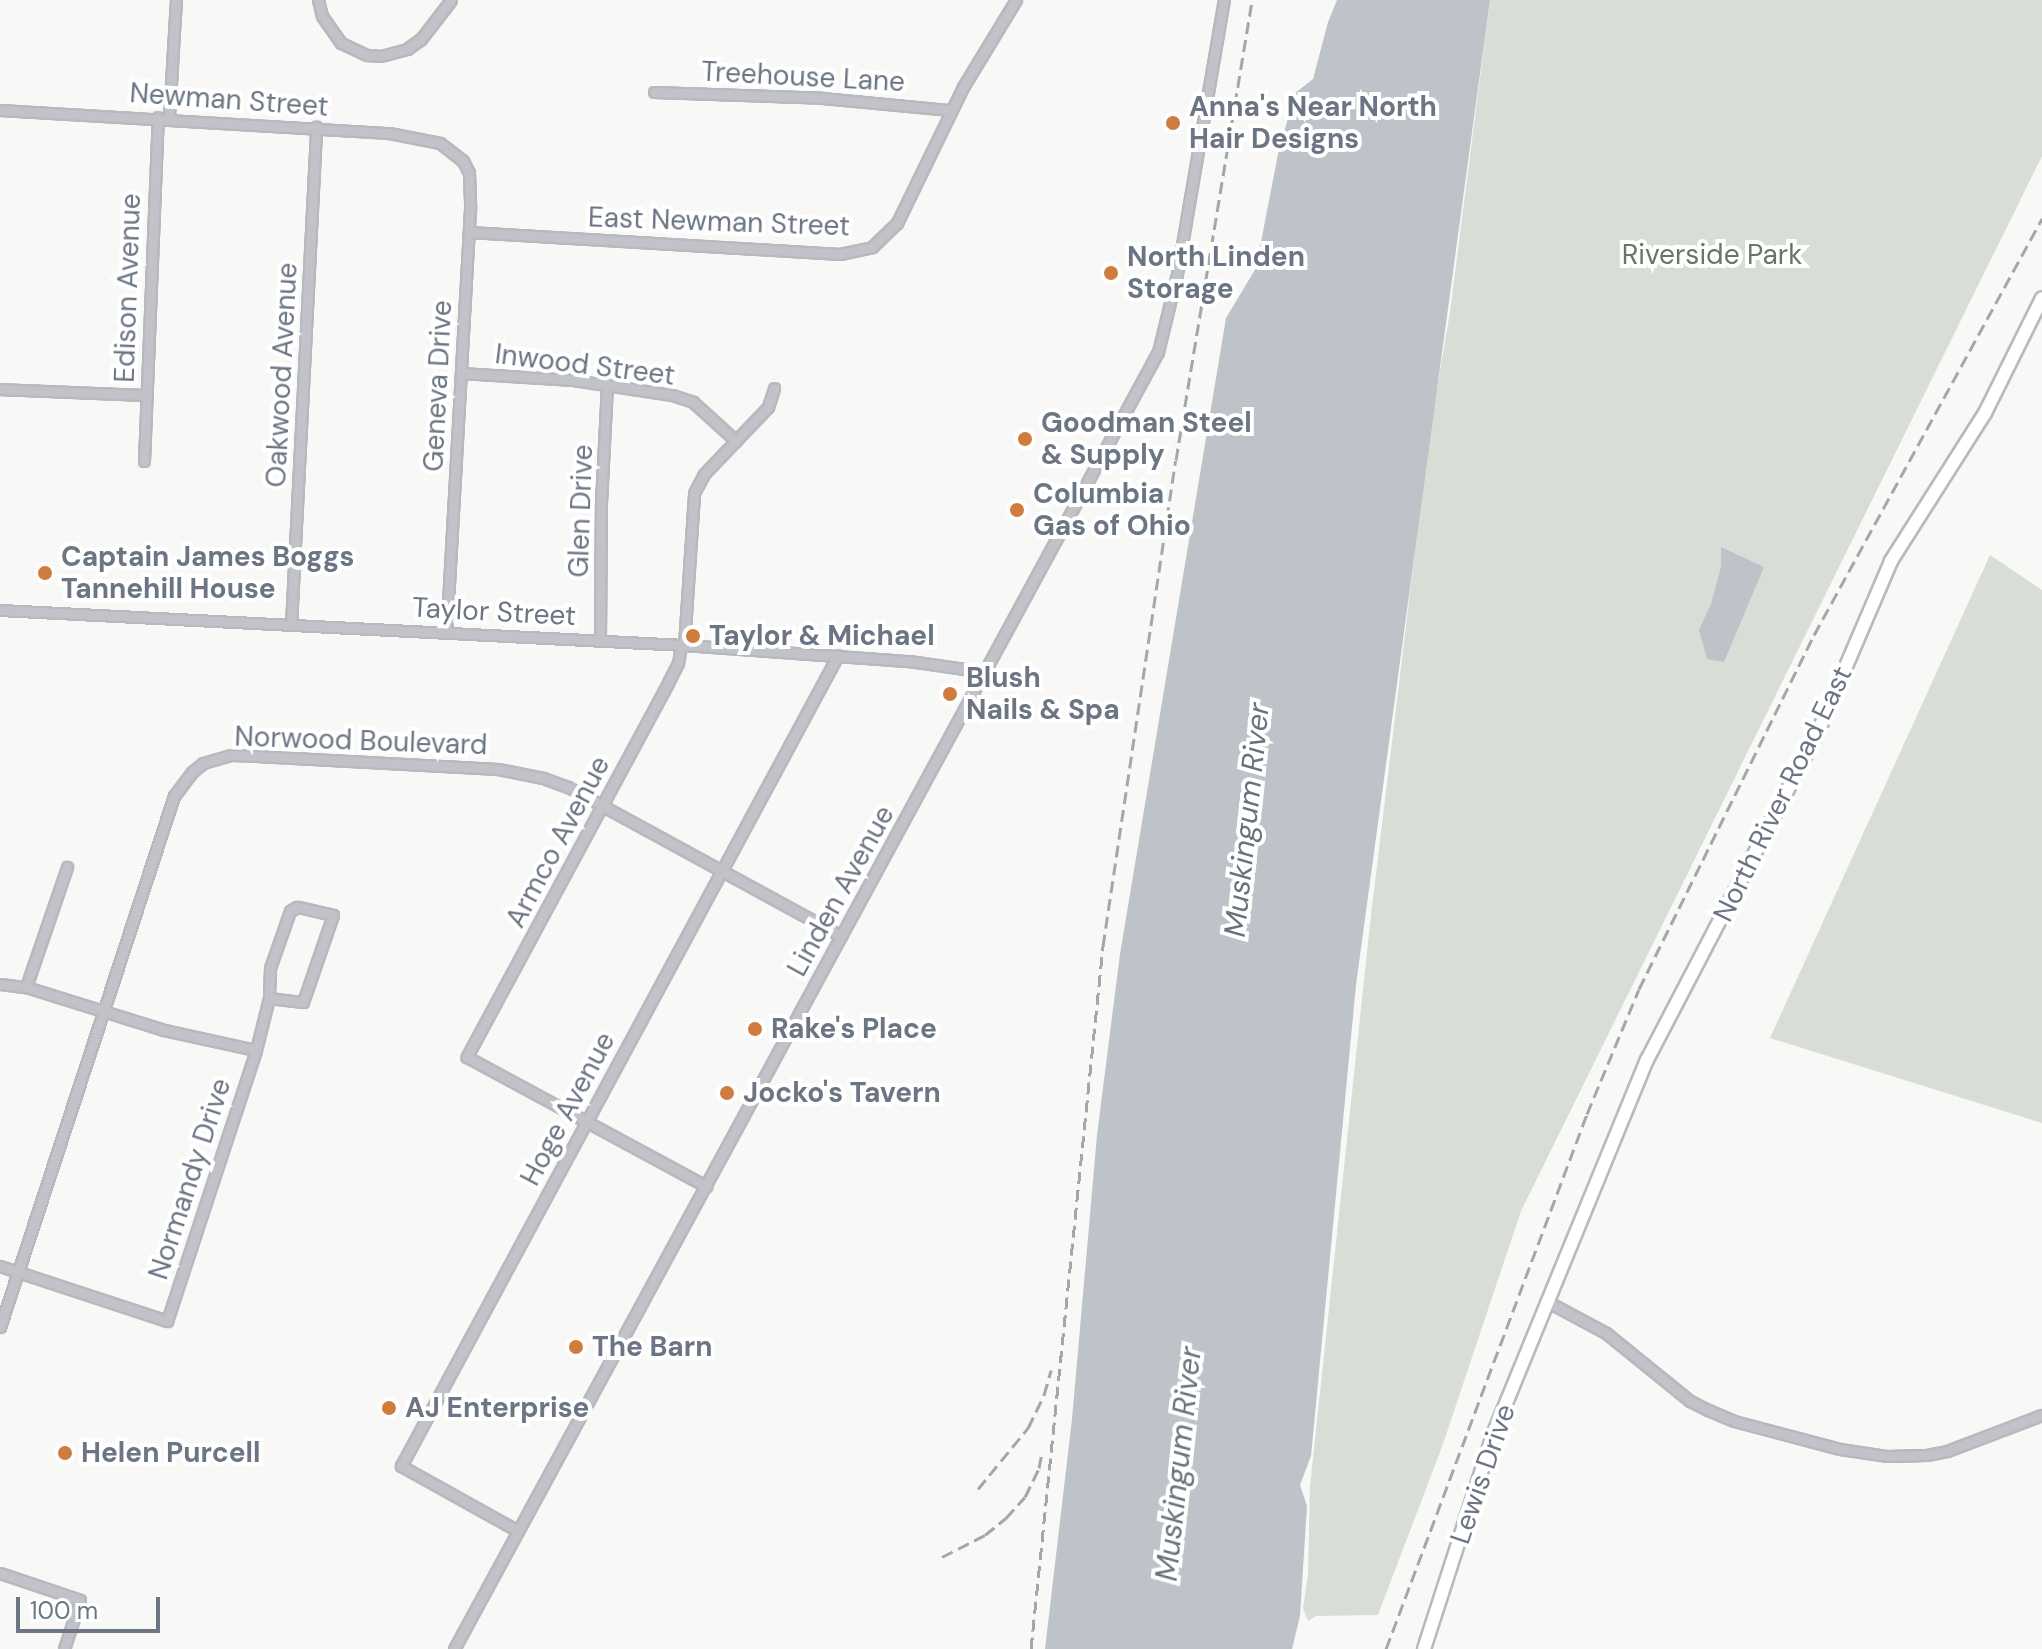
<!DOCTYPE html>
<html>
<head>
<meta charset="utf-8">
<style>
	body { margin:0 }
	#map { position:relative; width:2042px; height:1649px; overflow:hidden; background:#f8f9f7; font-family:"DM Sans",sans-serif }
	div>[style] { position:absolute }
	[style*='--x'] { left:calc(var(--x)*1px); top:calc(var(--y)*1px); width:calc(var(--w)*1px); rotate:calc(var(--a)*1deg) }
	.green>* { inset:0; background:#d8ddd6 }
	.water>* { inset:0; background:#bdc3c9 }
	.roads { filter:drop-shadow(2px 0 #b7b9be) drop-shadow(-2px 0 #b7b9be) drop-shadow(0 2px #b7b9be) drop-shadow(0 -2px #b7b9be) }
	.minor>* { height:9px; margin:-4.5px; padding:0 4.5px; transform-origin:4.5px; border-radius:4.5px; background:#c1c3c8 }
	.major>* { height:12px; margin:-6px; padding:0 6px; transform-origin:6px; border-radius:6px; background:#fff }
	.rail>* { height:3px; margin-top:-1.5px; transform-origin:0; background:repeating-linear-gradient(90deg,#a3a7ad 0 12px,transparent 0 18px) }
	.dots>* { width:22px; height:22px; translate:-50% -50%; box-sizing:border-box; border:4px solid #fff; border-radius:50% }
	span { translate:-50% -50%; white-space:nowrap; text-align:center; line-height:1.15; -webkit-text-stroke:8px #fff; paint-order:stroke }
	.street-label { font-size:28px; color:#6b7584 }
	.poi-label { font-size:28px; color:#6b7584; font-weight:700 }
	.left { translate:0 -50%; text-align:left }
	.park-label { font-size:28px; color:#667765 }
	.water-label { font-size:30px; color:#67747f; font-style:italic }
	.scale { position:absolute; left:16px; top:1597px; width:144px; height:36px; box-sizing:border-box; border:4px solid #6b7584; border-top:0; padding-left:10px; font-size:24px; line-height:28px; white-space:nowrap; color:#6b7584; -webkit-text-stroke:6px #fff; paint-order:stroke }
</style>
</head>
<body>
<div id="map">
	<div class="green">
		<div style="clip-path:polygon(1490px 0,2042px 0,2042px 156px,1521px 1211px,1443px 1444px,1378px 1615px,1316px 1616px,1308px 1621px,1303px 1608px,1308px 1574px,1310px 1486px,1371px 915px,1429px 436px,1450px 312px)"></div>
		<div style="clip-path:polygon(1990px 555px,2042px 590px,2042px 1123px,1770px 1038px)"></div>
	</div>
	<div class="water">
		<div style="clip-path:polygon(1337px 0,1490px 0,1356px 985px,1311px 1456px,1300px 1485px,1307px 1506px,1300px 1616px,1292px 1649px,1045px 1649px,1072px 1419px,1097px 1135px,1120px 954px,1226px 318px,1256px 268px,1278px 154px,1295px 93px,1313px 79px,1328px 22px)"></div>
		<div style="clip-path:polygon(1721px 547px,1764px 567px,1724px 662px,1707px 659px,1699px 630px,1711px 604px,1721px 567px)"></div>
	</div>
	<div class="roads">
		<div class="minor">
			<div style="--x:318;--y:0;--w:16;--a:76"></div>
			<div style="--x:322;--y:16;--w:33;--a:55"></div>
			<div style="--x:341;--y:43;--w:29;--a:25"></div>
			<div style="--x:367;--y:55;--w:14;--a:4"></div>
			<div style="--x:381;--y:56;--w:27;--a:-15"></div>
			<div style="--x:407;--y:49;--w:17;--a:-36"></div>
			<div style="--x:421;--y:39;--w:49;--a:-52.4"></div>
			<div style="--x:654;--y:92;--w:168;--a:2"></div>
			<div style="--x:822;--y:98;--w:129;--a:5.4"></div>
			<div style="--x:0;--y:110;--w:390;--a:3.4"></div>
			<div style="--x:389;--y:133;--w:52;--a:11.1"></div>
			<div style="--x:440;--y:143;--w:29;--a:38"></div>
			<div style="--x:463;--y:161;--w:13;--a:63"></div>
			<div style="--x:469;--y:173;--w:36;--a:88"></div>
			<div style="--x:470;--y:209;--w:424;--a:93.2"></div>
			<div style="--x:169;--y:117;--w:117;--a:-86.6"></div>
			<div style="--x:469;--y:232;--w:372;--a:3.4"></div>
			<div style="--x:840;--y:254;--w:33;--a:-12"></div>
			<div style="--x:872;--y:247;--w:35;--a:-44"></div>
			<div style="--x:897;--y:223;--w:151;--a:-64.1"></div>
			<div style="--x:963;--y:87;--w:102;--a:-58.7"></div>
			<div style="--x:461;--y:373;--w:112;--a:3.6"></div>
			<div style="--x:573;--y:380;--w:100;--a:8.6"></div>
			<div style="--x:672;--y:395;--w:22;--a:18"></div>
			<div style="--x:693;--y:402;--w:58;--a:42.2"></div>
			<div style="--x:0;--y:389;--w:146;--a:2.4"></div>
			<div style="--x:144;--y:461;--w:344;--a:-87.7"></div>
			<div style="--x:0;--y:610;--w:685;--a:2.93"></div>
			<div style="--x:684;--y:645;--w:226;--a:4.1"></div>
			<div style="--x:909;--y:661;--w:77;--a:8.2"></div>
			<div style="--x:291;--y:625;--w:499;--a:-87.1"></div>
			<div style="--x:600;--y:640;--w:137;--a:-89.6"></div>
			<div style="--x:601;--y:503;--w:119;--a:-87.1"></div>
			<div style="--x:681;--y:645;--w:18;--a:99"></div>
			<div style="--x:678;--y:663;--w:22;--a:117"></div>
			<div style="--x:668;--y:683;--w:425;--a:118.3"></div>
			<div style="--x:467;--y:1057;--w:272;--a:28.4"></div>
			<div style="--x:684;--y:645;--w:152;--a:-86.2"></div>
			<div style="--x:694;--y:493;--w:21;--a:-62"></div>
			<div style="--x:704;--y:474;--w:93;--a:-46.3"></div>
			<div style="--x:768;--y:407;--w:20;--a:-72"></div>
			<div style="--x:0;--y:984;--w:26;--a:7"></div>
			<div style="--x:26;--y:987;--w:145;--a:17.3"></div>
			<div style="--x:164;--y:1030;--w:94;--a:12.3"></div>
			<div style="--x:26;--y:987;--w:127;--a:-71.1"></div>
			<div style="--x:0;--y:1266;--w:176;--a:18.2"></div>
			<div style="--x:167;--y:1321;--w:285;--a:-71.8"></div>
			<div style="--x:256;--y:1050;--w:54;--a:-76"></div>
			<div style="--x:269;--y:998;--w:34;--a:7"></div>
			<div style="--x:303;--y:1002;--w:92;--a:-71"></div>
			<div style="--x:333;--y:915;--w:37;--a:-167"></div>
			<div style="--x:297;--y:907;--w:8;--a:150"></div>
			<div style="--x:290;--y:911;--w:60;--a:109.3"></div>
			<div style="--x:270;--y:968;--w:30;--a:92"></div>
			<div style="--x:1550;--y:1303;--w:64;--a:28.2"></div>
			<div style="--x:1606;--y:1333;--w:108;--a:39"></div>
			<div style="--x:1690;--y:1401;--w:20;--a:27"></div>
			<div style="--x:1708;--y:1410;--w:28;--a:23"></div>
			<div style="--x:1734;--y:1421;--w:110;--a:14.8"></div>
			<div style="--x:1840;--y:1449;--w:48;--a:8.5"></div>
			<div style="--x:1887;--y:1456;--w:40;--a:-1.4"></div>
			<div style="--x:1927;--y:1455;--w:20;--a:-11"></div>
			<div style="--x:1947;--y:1451;--w:102;--a:-20.8"></div>
			<div style="--x:0;--y:1327;--w:559;--a:-71.86"></div>
			<div style="--x:174;--y:796;--w:30;--a:-53"></div>
			<div style="--x:192;--y:772;--w:14;--a:-39"></div>
			<div style="--x:203;--y:763;--w:29;--a:-16"></div>
			<div style="--x:231;--y:755;--w:25;--a:2"></div>
			<div style="--x:256;--y:756;--w:242;--a:3.1"></div>
			<div style="--x:498;--y:769;--w:46;--a:11.3"></div>
			<div style="--x:543;--y:778;--w:27;--a:20"></div>
			<div style="--x:568;--y:787;--w:311;--a:28.6"></div>
			<div style="--x:518;--y:1531;--w:134;--a:-150.9"></div>
			<div style="--x:401;--y:1466;--w:921;--a:-61.68"></div>
			<div style="--x:0;--y:1573;--w:84;--a:18.6"></div>
			<div style="--x:80;--y:1600;--w:52;--a:108.1"></div>
			<div style="--x:454;--y:1649;--w:1476;--a:-61.51"></div>
			<div style="--x:1158;--y:352;--w:80;--a:-76.3"></div>
			<div style="--x:1177;--y:274;--w:278;--a:-80.3"></div>
		</div>
		<div class="major">
			<div style="--x:1424;--y:1649;--w:225;--a:-72.1"></div>
			<div style="--x:1493;--y:1435;--w:405;--a:-67.7"></div>
			<div style="--x:1647;--y:1060;--w:368;--a:-62.5"></div>
			<div style="--x:1817;--y:734;--w:188;--a:-66.8"></div>
			<div style="--x:1891;--y:561;--w:175;--a:-57.6"></div>
			<div style="--x:1985;--y:413;--w:128;--a:-63.6"></div>
		</div>
	</div>
	<div class="rail">
		<div style="--x:978;--y:1489;--w:79;--a:-50.7"></div>
		<div style="--x:1028;--y:1428;--w:37;--a:-64"></div>
		<div style="--x:1044;--y:1395;--w:26;--a:-74"></div>
		<div style="--x:942;--y:1557;--w:48;--a:-27.1"></div>
		<div style="--x:985;--y:1535;--w:27;--a:-39"></div>
		<div style="--x:1006;--y:1518;--w:28;--a:-48"></div>
		<div style="--x:1025;--y:1497;--w:32;--a:-64"></div>
		<div style="--x:1039;--y:1468;--w:16;--a:-79"></div>
		<div style="--x:1031;--y:1649;--w:707;--a:-84.15"></div>
		<div style="--x:1103;--y:946;--w:491;--a:-81.5"></div>
		<div style="--x:1176;--y:460;--w:466;--a:-80.6"></div>
		<div style="--x:1386;--y:1649;--w:572;--a:-69.41"></div>
		<div style="--x:1587;--y:1114;--w:135;--a:-67.4"></div>
		<div style="--x:1639;--y:989;--w:395;--a:-63.7"></div>
		<div style="--x:1814;--y:635;--w:475;--a:-61.3"></div>
	</div>
	<div class="dots">
		<div style="left:1173px;top:123px;background:#d17c3f"></div>
		<div style="left:1111px;top:273px;background:#d17c3f"></div>
		<div style="left:1025px;top:439px;background:#d17c3f"></div>
		<div style="left:1017px;top:510px;background:#d17c3f"></div>
		<div style="left:45px;top:573px;background:#d17c3f"></div>
		<div style="left:693px;top:636px;background:#d17c3f"></div>
		<div style="left:950px;top:694px;background:#d17c3f"></div>
		<div style="left:755px;top:1029px;background:#d17c3f"></div>
		<div style="left:727px;top:1093px;background:#d17c3f"></div>
		<div style="left:576px;top:1347px;background:#d17c3f"></div>
		<div style="left:389px;top:1408px;background:#d17c3f"></div>
		<div style="left:65px;top:1453px;background:#d17c3f"></div>
	</div>
	<div class="street-label">
		<span style="left:803px;top:77px;rotate:3deg">Treehouse Lane</span>
		<span style="left:229px;top:100px;rotate:4deg">Newman Street</span>
		<span style="left:719px;top:222px;rotate:2deg">East Newman Street</span>
		<span style="left:128px;top:288px;rotate:-88deg">Edison Avenue</span>
		<span style="left:585px;top:365px;rotate:7deg">Inwood Street</span>
		<span style="left:282px;top:375px;rotate:-87deg">Oakwood Avenue</span>
		<span style="left:438px;top:386px;rotate:-87deg">Geneva Drive</span>
		<span style="left:581px;top:511px;rotate:-88deg">Glen Drive</span>
		<span style="left:494px;top:612px;rotate:3deg">Taylor Street</span>
		<span style="left:361px;top:741px;rotate:2deg">Norwood Boulevard</span>
		<span style="left:1783px;top:794px;rotate:-64deg">North River Road East</span>
		<span style="left:558px;top:842px;rotate:-62deg">Armco Avenue</span>
		<span style="left:841px;top:891px;rotate:-61deg">Linden Avenue</span>
		<span style="left:568px;top:1109px;rotate:-62deg">Hoge Avenue</span>
		<span style="left:190px;top:1179px;rotate:-72deg">Normandy Drive</span>
		<span style="left:1483px;top:1474px;rotate:-71deg">Lewis Drive</span>
	</div>
	<div class="poi-label">
		<span class="left" style="left:1189px;top:123px">Anna's Near North<br>Hair Designs</span>
		<span class="left" style="left:1127px;top:273px">North Linden<br>Storage</span>
		<span class="left" style="left:1041px;top:439px">Goodman Steel<br>&amp; Supply</span>
		<span class="left" style="left:1033px;top:510px">Columbia<br>Gas of Ohio</span>
		<span class="left" style="left:61px;top:573px">Captain James Boggs<br>Tannehill House</span>
		<span class="left" style="left:709px;top:636px">Taylor &amp; Michael</span>
		<span class="left" style="left:966px;top:694px">Blush<br>Nails &amp; Spa</span>
		<span class="left" style="left:771px;top:1029px">Rake's Place</span>
		<span class="left" style="left:743px;top:1093px">Jocko's Tavern</span>
		<span class="left" style="left:592px;top:1347px">The Barn</span>
		<span class="left" style="left:405px;top:1408px">AJ Enterprise</span>
		<span class="left" style="left:81px;top:1453px">Helen Purcell</span>
	</div>
	<div class="park-label">
		<span style="left:1712px;top:255px">Riverside Park</span>
	</div>
	<div class="water-label">
		<span style="left:1247px;top:820px;rotate:-84deg">Muskingum River</span>
		<span style="left:1179px;top:1464px;rotate:-84deg">Muskingum River</span>
	</div>
	<div class="scale">100 m</div>
</div>
</body>
</html>
